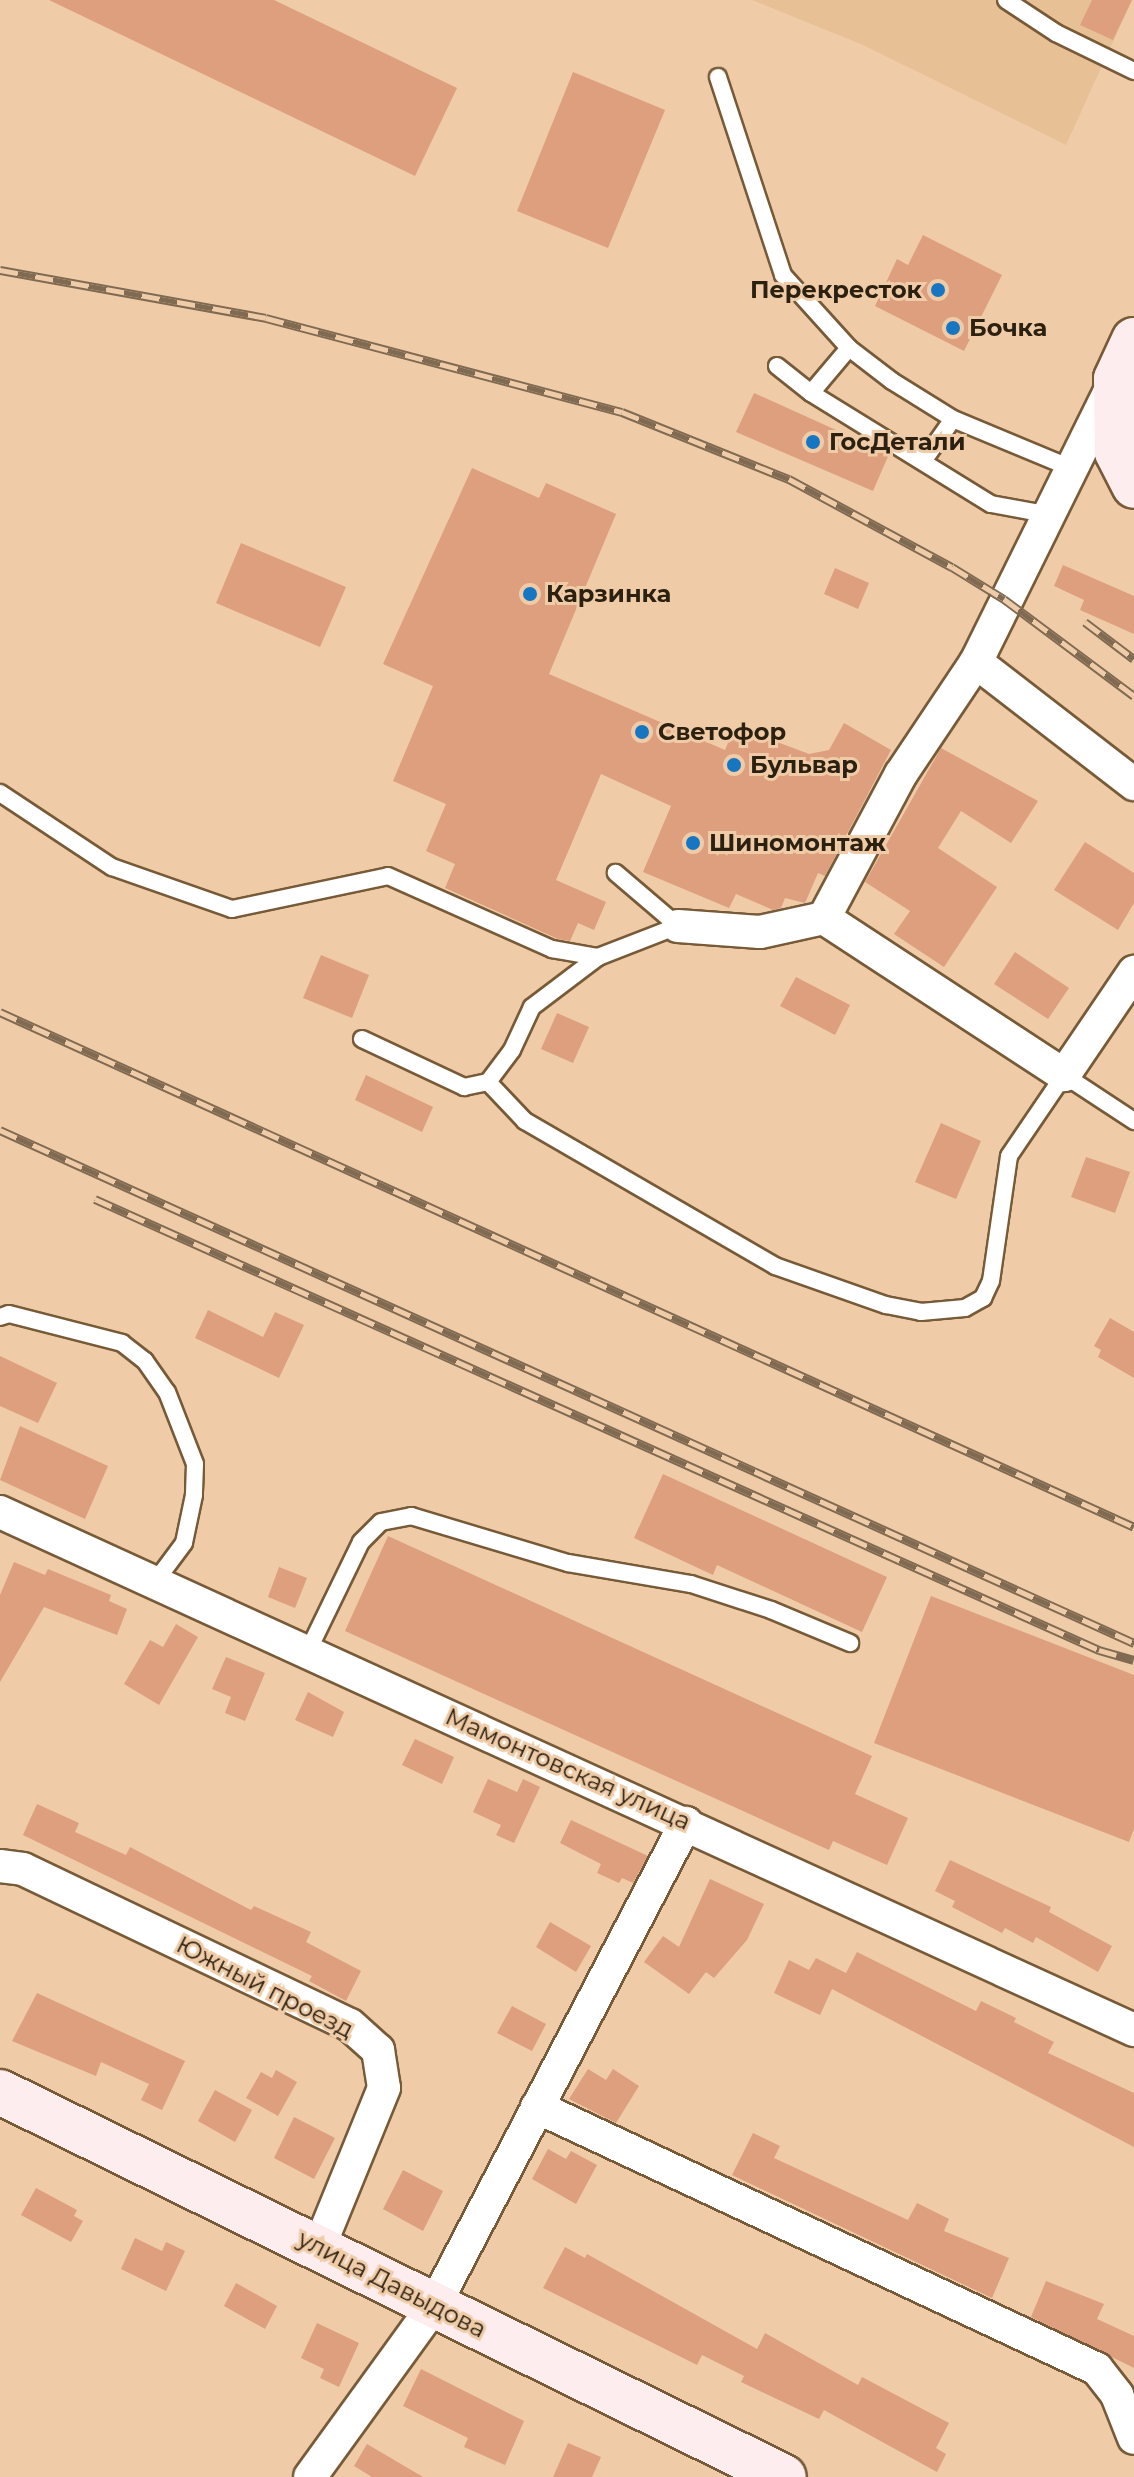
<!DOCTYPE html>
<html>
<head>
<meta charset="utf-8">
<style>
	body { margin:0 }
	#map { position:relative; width:1134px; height:2477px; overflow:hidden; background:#efcca7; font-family:Montserrat,sans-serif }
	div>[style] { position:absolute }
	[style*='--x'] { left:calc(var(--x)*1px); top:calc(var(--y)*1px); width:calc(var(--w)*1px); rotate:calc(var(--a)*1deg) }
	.built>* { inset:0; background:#e8c095 }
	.building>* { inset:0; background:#dd9f7e }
	.roads { filter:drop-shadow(2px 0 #775a37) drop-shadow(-2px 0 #775a37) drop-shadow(0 2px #775a37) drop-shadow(0 -2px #775a37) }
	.service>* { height:16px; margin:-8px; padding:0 8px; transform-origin:8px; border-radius:8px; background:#fff }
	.minor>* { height:32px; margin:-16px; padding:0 16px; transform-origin:16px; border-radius:16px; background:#fff }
	.secondary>* { height:44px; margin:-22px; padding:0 22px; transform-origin:22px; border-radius:22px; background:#feedef }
	.rail>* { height:9px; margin-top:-4.5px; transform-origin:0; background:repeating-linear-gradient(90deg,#efcca7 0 18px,#806a52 0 36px); box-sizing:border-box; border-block:2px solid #806a52 }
	.dots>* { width:22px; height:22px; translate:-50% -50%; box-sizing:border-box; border:4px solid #efcca7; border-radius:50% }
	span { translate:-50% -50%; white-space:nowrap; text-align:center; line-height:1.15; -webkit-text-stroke:6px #efcca7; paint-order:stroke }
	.poi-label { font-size:24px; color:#2c2011; font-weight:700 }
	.right { translate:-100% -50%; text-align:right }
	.left { translate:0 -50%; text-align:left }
	.street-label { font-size:24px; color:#2c2011 }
</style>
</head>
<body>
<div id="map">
	<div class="built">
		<div style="clip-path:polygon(752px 0,1132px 0,1066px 145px,863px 45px)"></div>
	</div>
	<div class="building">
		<div style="clip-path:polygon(49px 0,274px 0,457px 88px,415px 176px)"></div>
		<div style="clip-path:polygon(1092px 0,1132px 0,1113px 40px,1080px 25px)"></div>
		<div style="clip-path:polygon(573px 72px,665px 110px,608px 248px,517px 211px)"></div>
		<div style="clip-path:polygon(923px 235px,1002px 275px,964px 351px,875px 306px,897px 259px,908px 265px)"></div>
		<div style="clip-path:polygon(754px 393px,889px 454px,873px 491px,736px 432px)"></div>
		<div style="clip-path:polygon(472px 468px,539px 498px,546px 483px,616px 514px,549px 674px,725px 750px,735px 726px,809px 754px,829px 750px,844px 723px,891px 750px,825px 876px,818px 873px,805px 903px,785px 898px,781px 908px,773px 910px,736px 894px,729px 908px,643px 872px,671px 806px,601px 774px,556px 880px,606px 902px,594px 930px,578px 923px,570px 941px,558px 939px,445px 888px,455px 864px,426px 851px,446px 804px,393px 781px,433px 686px,383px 664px)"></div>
		<div style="clip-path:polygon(241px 543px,346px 587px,320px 647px,216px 603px)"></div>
		<div style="clip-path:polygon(1063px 565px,1134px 596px,1134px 634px,1080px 610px,1084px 600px,1054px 586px)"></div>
		<div style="clip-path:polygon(835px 568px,869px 583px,858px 609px,824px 594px)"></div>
		<div style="clip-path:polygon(941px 748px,1038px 801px,1011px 843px,961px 811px,938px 848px,997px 887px,944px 967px,894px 934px,910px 911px,865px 882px)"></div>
		<div style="clip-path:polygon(1085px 842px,1134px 873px,1134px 903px,1118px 930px,1054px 890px)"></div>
		<div style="clip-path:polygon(1015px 952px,1069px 988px,1048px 1019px,994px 984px)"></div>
		<div style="clip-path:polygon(321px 955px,369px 975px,352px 1018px,303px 998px)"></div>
		<div style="clip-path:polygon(796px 977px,850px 1005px,835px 1035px,780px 1006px)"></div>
		<div style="clip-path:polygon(557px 1013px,589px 1027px,573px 1063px,541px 1049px)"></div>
		<div style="clip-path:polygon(366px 1075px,433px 1107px,422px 1132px,355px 1100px)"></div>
		<div style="clip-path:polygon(941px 1123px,981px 1141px,956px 1199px,915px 1182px)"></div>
		<div style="clip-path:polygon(1086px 1157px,1130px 1172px,1115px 1213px,1071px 1197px)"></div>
		<div style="clip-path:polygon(208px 1310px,263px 1337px,275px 1312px,304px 1325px,279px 1378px,195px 1338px)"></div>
		<div style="clip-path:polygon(1110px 1318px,1134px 1332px,1134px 1378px,1098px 1357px,1101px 1350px,1094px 1346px)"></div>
		<div style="clip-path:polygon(0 1356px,57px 1383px,38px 1423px,0 1406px)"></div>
		<div style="clip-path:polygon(20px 1426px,108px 1466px,85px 1519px,0 1480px)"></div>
		<div style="clip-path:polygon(663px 1474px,887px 1577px,862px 1632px,717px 1565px,713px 1575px,634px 1538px)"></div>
		<div style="clip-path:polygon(388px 1536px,872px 1756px,855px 1794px,908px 1818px,887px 1865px,833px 1841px,829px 1850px,345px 1631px)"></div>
		<div style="clip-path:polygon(14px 1562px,45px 1575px,48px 1569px,111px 1595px,109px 1601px,127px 1609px,117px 1635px,44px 1607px,0 1682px,0 1595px)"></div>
		<div style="clip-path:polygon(279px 1567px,307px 1578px,295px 1608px,268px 1597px)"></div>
		<div style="clip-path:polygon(931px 1596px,1134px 1675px,1134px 1829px,1129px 1842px,874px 1743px)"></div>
		<div style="clip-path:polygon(176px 1624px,198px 1637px,159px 1705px,124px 1684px,150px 1640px,163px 1647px)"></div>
		<div style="clip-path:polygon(226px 1657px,265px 1673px,245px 1721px,225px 1713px,231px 1697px,212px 1689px)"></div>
		<div style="clip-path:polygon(308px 1692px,344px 1712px,333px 1737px,295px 1720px)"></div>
		<div style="clip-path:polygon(415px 1739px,454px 1757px,442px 1784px,402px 1765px)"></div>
		<div style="clip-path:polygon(488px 1779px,517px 1792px,523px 1779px,540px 1787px,514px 1843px,496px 1835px,501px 1825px,473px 1812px)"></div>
		<div style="clip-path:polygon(37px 1804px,79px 1823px,75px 1832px,126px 1855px,130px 1847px,251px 1910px,254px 1906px,311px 1932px,306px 1942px,361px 1971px,346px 2001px,309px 1981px,312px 1976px,23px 1835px)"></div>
		<div style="clip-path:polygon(571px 1820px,648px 1856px,633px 1883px,622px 1878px,619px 1883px,597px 1873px,601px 1864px,560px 1843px)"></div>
		<div style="clip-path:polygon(950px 1860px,1051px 1907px,1049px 1912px,1112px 1946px,1098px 1972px,1036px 1937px,1033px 1943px,1005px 1928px,1002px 1933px,952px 1907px,955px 1901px,935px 1891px)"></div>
		<div style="clip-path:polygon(710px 1879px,764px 1904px,747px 1940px,714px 1978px,706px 1972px,689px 1994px,644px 1962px,663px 1936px,679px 1947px)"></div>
		<div style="clip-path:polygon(550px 1922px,591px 1946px,576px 1972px,536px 1947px)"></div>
		<div style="clip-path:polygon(857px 1952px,976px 2011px,981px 2001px,1016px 2018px,1014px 2022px,1054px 2042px,1048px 2053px,1134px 2093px,1134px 2147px,832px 1989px,820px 2015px,774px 1993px,789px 1960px,809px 1970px,816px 1958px,846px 1973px)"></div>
		<div style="clip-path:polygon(37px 1993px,185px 2061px,162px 2110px,141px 2100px,149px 2084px,101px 2062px,96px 2076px,12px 2041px)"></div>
		<div style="clip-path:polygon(512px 2006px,546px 2024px,532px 2051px,497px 2033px)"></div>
		<div style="clip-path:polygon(588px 2069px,606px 2080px,613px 2069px,639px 2086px,616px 2123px,569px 2099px)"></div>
		<div style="clip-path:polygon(276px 2070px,297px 2082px,278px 2116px,246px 2098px,261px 2072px,272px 2078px)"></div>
		<div style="clip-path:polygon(215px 2090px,252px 2110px,235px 2142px,198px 2121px)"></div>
		<div style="clip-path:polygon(294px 2117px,335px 2138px,314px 2179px,274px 2158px)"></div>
		<div style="clip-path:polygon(753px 2133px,780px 2146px,774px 2158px,908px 2220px,917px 2203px,949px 2219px,944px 2231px,1009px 2258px,992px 2298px,732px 2175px)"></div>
		<div style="clip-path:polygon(548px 2149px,566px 2159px,571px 2151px,597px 2165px,576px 2204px,532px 2179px)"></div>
		<div style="clip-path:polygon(403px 2170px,443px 2191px,423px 2231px,383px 2209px)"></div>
		<div style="clip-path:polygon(36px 2188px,77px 2210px,74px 2216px,83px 2221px,71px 2242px,21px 2215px)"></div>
		<div style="clip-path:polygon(135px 2238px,162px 2251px,166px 2242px,185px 2251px,166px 2291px,121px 2269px)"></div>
		<div style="clip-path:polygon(565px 2247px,585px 2258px,587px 2254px,757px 2349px,765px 2333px,858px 2385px,862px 2377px,949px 2423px,936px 2448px,946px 2454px,937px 2472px,824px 2410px,819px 2419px,741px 2382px,744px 2376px,702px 2355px,697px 2365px,543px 2288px)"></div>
		<div style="clip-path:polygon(1046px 2281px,1104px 2304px,1097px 2319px,1134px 2336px,1134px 2368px,1031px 2317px)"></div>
		<div style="clip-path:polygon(236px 2283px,277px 2306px,265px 2329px,224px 2306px)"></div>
		<div style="clip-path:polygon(317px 2323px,359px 2343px,339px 2387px,320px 2378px,324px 2369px,301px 2358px)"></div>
		<div style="clip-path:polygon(421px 2369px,524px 2421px,505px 2465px,464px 2447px,468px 2438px,403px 2406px)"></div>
		<div style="clip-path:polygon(568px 2443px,601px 2457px,592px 2477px,553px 2477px)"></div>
		<div style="clip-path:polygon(367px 2444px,423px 2477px,372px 2477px,354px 2466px)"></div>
	</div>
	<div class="roads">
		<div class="service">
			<div style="--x:1006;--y:0;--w:60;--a:33.4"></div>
			<div style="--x:1056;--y:33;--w:87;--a:26"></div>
			<div style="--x:718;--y:77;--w:208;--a:71.8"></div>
			<div style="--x:783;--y:275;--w:98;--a:47.9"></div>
			<div style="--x:849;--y:348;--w:54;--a:37.5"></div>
			<div style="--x:892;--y:381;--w:72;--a:31.9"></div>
			<div style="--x:953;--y:419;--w:128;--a:22.6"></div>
			<div style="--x:777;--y:366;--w:43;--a:38.5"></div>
			<div style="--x:811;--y:393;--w:211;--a:31.7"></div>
			<div style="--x:991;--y:504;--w:56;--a:10.3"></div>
			<div style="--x:811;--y:393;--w:59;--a:-49.8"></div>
			<div style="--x:924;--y:460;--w:50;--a:-54.7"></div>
			<div style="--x:0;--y:793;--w:134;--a:33.5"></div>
			<div style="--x:112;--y:867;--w:127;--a:19.3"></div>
			<div style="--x:232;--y:909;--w:159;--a:-11.9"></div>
			<div style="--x:388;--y:876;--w:180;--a:24"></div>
			<div style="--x:552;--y:949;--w:47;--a:9.9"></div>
			<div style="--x:598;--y:957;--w:86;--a:-21.2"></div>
			<div style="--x:678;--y:926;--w:82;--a:-139.5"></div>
			<div style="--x:362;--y:1039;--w:113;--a:25.2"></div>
			<div style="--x:464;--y:1087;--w:25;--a:-12"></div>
			<div style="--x:488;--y:1082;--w:40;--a:-53"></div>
			<div style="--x:512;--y:1050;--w:47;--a:-65.1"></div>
			<div style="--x:532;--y:1007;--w:83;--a:-37.1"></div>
			<div style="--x:488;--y:1082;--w:54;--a:46.5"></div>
			<div style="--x:525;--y:1121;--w:289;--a:30.1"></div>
			<div style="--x:775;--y:1266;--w:118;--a:19.4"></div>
			<div style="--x:886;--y:1305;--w:36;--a:11"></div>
			<div style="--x:921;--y:1312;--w:44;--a:-5.2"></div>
			<div style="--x:965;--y:1308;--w:21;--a:-29"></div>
			<div style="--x:983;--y:1298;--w:19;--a:-65"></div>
			<div style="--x:991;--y:1281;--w:126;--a:-81.8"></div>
			<div style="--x:1009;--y:1156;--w:98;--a:-55.8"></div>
			<div style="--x:1064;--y:1075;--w:84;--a:33.3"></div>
			<div style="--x:0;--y:1317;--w:9;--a:-18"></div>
			<div style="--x:9;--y:1314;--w:117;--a:14.4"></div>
			<div style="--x:122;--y:1343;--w:29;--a:38"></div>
			<div style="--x:145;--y:1361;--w:38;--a:55"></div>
			<div style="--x:167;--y:1392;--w:77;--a:68.7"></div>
			<div style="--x:195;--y:1464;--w:31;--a:92"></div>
			<div style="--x:194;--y:1495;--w:49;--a:101.8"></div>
			<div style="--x:184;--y:1543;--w:49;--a:126.6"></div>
			<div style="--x:308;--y:1651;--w:121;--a:-64.1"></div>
			<div style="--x:361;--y:1542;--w:28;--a:-45"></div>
			<div style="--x:381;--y:1522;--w:31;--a:-11"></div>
			<div style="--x:411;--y:1516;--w:164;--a:16.7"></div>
			<div style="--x:568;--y:1563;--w:125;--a:9.7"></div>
			<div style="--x:691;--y:1584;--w:84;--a:18"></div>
			<div style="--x:771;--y:1610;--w:86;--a:22.7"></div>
		</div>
		<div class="minor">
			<div style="--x:976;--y:662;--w:200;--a:37.7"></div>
			<div style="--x:824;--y:918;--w:287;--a:33.2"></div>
			<div style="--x:1064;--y:1075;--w:125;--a:-55.8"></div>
			<div style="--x:678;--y:926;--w:82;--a:4.2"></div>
			<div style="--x:760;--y:932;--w:66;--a:-12.3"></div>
			<div style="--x:824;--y:918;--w:163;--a:-61.9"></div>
			<div style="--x:901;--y:774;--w:135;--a:-56.2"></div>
			<div style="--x:976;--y:662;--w:313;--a:-63.7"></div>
			<div style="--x:0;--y:1512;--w:1247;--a:24.55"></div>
			<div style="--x:0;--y:1866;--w:23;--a:7"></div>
			<div style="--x:23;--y:1869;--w:362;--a:25.5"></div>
			<div style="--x:350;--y:2025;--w:38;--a:42"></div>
			<div style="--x:378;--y:2050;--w:38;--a:81"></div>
			<div style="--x:384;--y:2088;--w:172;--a:112.2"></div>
			<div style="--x:537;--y:2107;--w:618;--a:25.07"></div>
			<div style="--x:1097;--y:2369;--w:33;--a:52"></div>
			<div style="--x:1117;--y:2395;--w:46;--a:68.4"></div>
			<div style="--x:310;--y:2477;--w:211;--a:-54.1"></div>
			<div style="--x:434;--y:2306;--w:545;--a:-62.45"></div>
		</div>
		<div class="secondary">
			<div style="--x:1134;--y:340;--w:43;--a:114.8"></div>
			<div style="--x:1116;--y:379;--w:73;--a:89.2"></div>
			<div style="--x:1117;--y:452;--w:38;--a:63"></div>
			<div style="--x:0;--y:2092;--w:873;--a:26.15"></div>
		</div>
	</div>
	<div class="rail">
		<div style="--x:0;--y:270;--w:270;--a:10.2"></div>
		<div style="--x:266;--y:318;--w:368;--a:14.8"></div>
		<div style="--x:622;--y:412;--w:180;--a:21.9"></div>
		<div style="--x:789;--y:479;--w:185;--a:28.4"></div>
		<div style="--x:952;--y:567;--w:61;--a:31.6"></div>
		<div style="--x:1004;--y:599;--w:162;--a:36.7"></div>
		<div style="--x:1085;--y:622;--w:61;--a:37.1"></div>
		<div style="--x:0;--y:1012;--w:1245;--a:24.42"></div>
		<div style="--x:0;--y:1130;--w:1245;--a:24.34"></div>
		<div style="--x:95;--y:1199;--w:1101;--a:24.19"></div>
		<div style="--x:1099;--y:1650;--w:36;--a:16"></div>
	</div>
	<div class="dots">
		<div style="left:938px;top:290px;background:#1776c2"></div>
		<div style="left:953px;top:328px;background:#1776c2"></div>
		<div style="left:813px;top:442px;background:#1776c2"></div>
		<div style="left:530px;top:594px;background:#1776c2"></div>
		<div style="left:642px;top:732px;background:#1776c2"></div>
		<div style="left:734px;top:765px;background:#1776c2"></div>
		<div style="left:693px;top:843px;background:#1776c2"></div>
	</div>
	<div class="poi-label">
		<span class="right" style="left:922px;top:290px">Перекресток</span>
		<span class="left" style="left:969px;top:328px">Бочка</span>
		<span class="left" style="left:829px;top:442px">ГосДетали</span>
		<span class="left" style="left:546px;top:594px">Карзинка</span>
		<span class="left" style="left:658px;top:732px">Светофор</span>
		<span class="left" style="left:750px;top:765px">Бульвар</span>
		<span class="left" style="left:709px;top:843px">Шиномонтаж</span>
	</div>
	<div class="street-label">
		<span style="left:568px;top:1769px;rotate:24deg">Мамонтовская улица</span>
		<span style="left:265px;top:1987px;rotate:27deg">Южный проезд</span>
		<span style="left:392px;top:2284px;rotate:27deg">улица Давыдова</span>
	</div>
</div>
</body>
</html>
